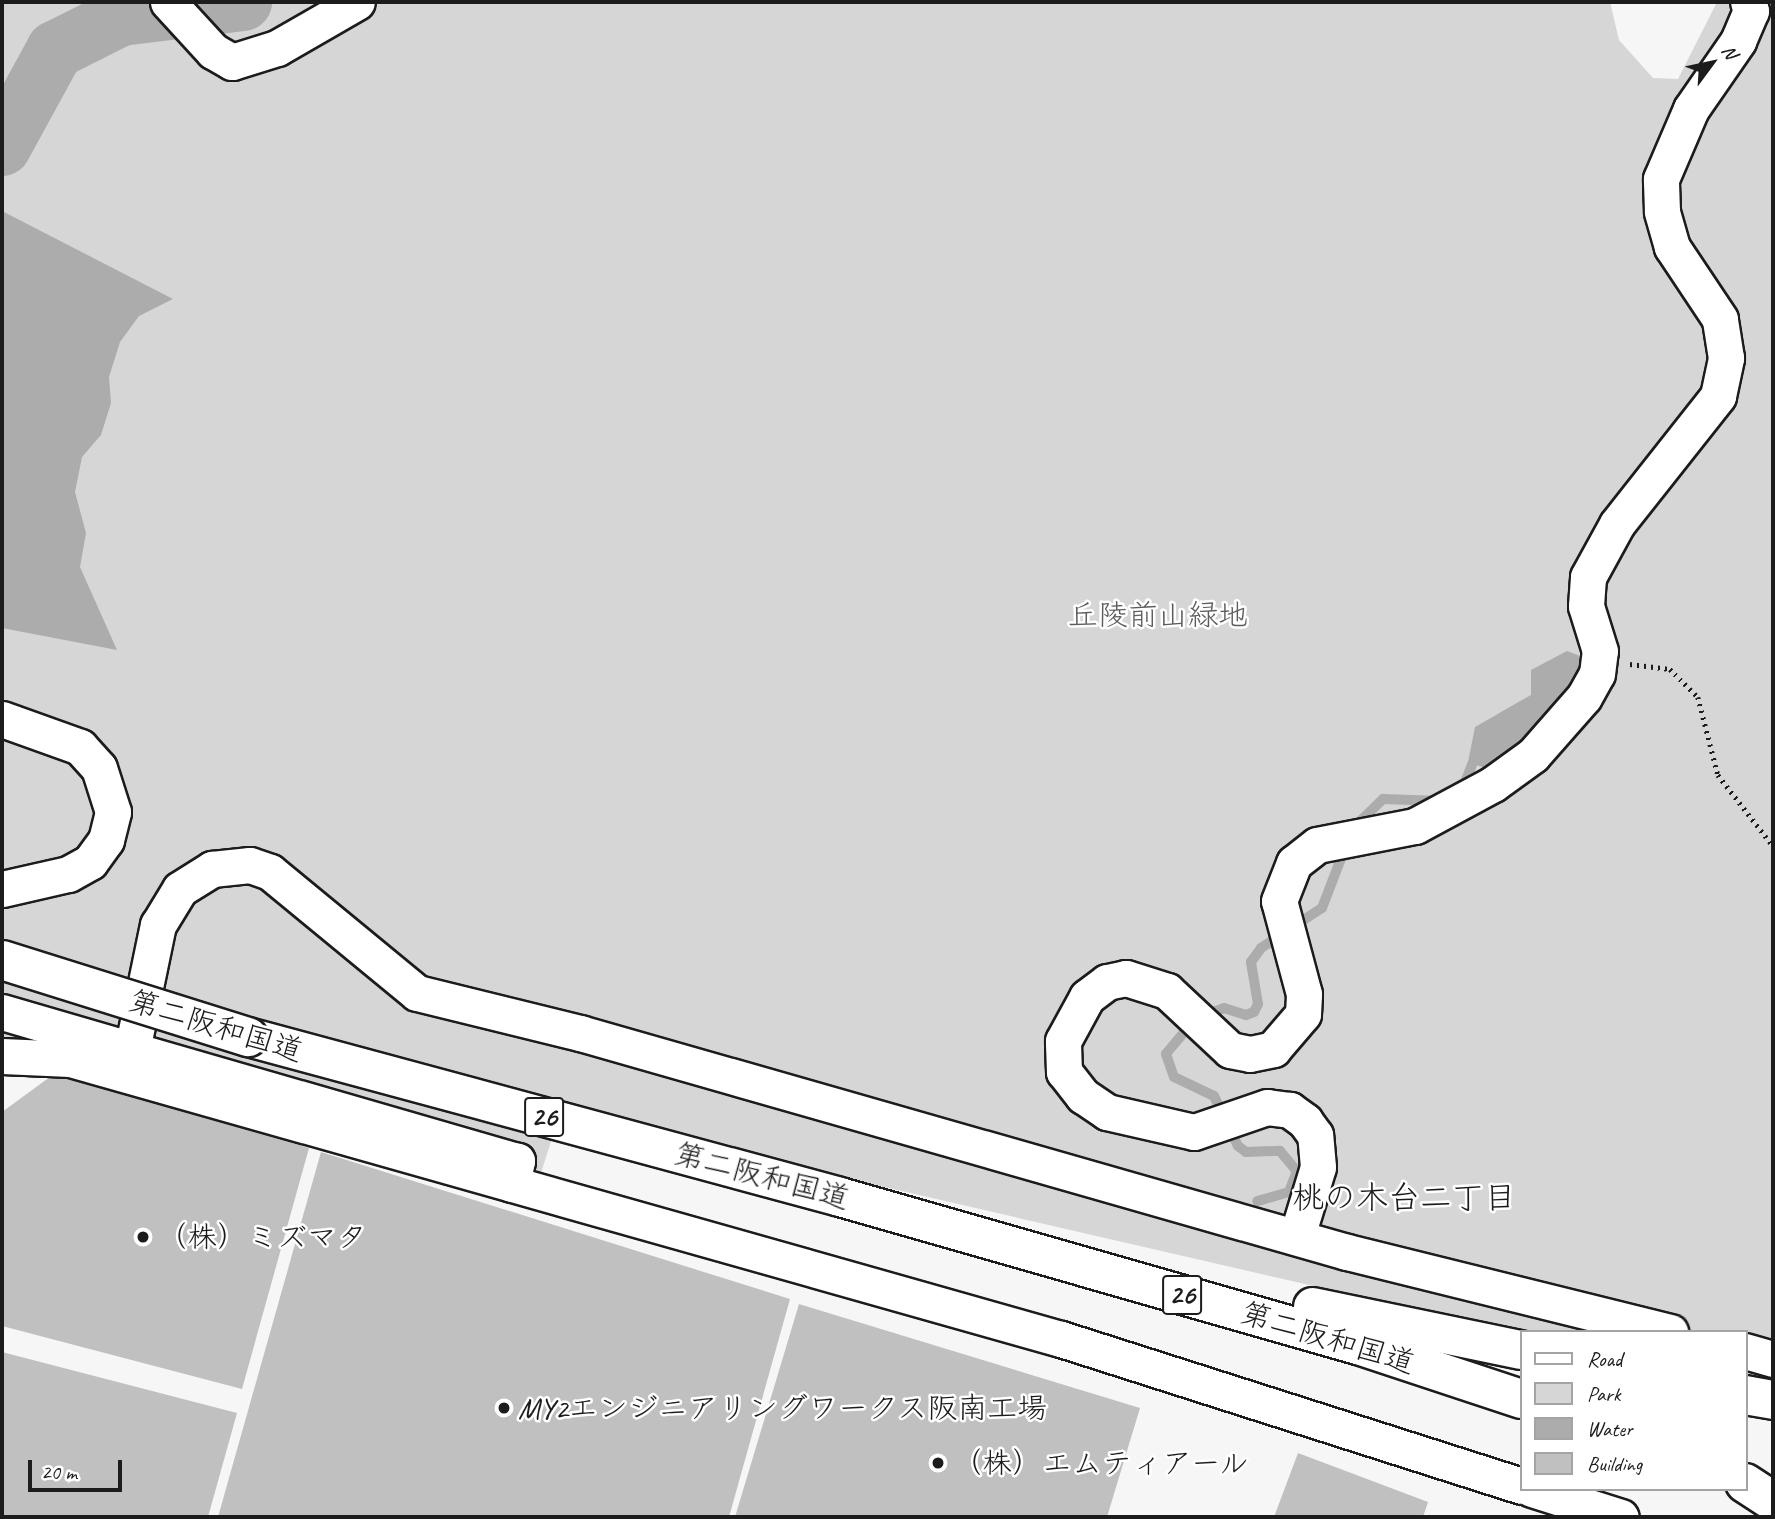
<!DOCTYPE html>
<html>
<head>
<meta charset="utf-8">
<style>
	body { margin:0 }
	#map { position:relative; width:1775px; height:1519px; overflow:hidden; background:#f6f6f6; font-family:Caveat,"Klee One",sans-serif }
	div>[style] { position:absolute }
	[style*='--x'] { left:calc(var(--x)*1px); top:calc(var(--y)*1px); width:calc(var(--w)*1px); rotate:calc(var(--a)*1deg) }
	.green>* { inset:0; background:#d6d6d6 }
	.water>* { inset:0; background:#acacac }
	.stream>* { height:10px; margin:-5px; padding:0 5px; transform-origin:5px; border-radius:5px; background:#acacac }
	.river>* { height:58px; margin:-29px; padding:0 29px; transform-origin:29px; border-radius:29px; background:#acacac }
	.building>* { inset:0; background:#c0c0c0 }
	.path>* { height:4.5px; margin-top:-2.25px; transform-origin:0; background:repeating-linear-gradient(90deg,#1c1c1c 0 2px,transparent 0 7px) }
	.roads { filter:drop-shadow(2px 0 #1c1c1c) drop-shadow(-2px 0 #1c1c1c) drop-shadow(0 2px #1c1c1c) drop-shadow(0 -2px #1c1c1c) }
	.minor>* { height:35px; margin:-17.5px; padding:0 17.5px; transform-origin:17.5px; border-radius:17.5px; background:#fff }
	.highway>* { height:38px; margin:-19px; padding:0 19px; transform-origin:19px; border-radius:19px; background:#fff }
	.bridges { filter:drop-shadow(2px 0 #1c1c1c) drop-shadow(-2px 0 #1c1c1c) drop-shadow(0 2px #1c1c1c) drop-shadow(0 -2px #1c1c1c) }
	.highway-bridge>* { height:38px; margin:-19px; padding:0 19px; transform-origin:19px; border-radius:19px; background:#fff }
	.dots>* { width:19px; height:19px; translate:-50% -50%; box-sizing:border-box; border:4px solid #fff; border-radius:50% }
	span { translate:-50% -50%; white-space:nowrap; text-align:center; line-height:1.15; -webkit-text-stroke:5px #fff; paint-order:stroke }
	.shield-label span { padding:2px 5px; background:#fff; border:2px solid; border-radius:5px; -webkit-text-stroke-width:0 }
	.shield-label { font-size:28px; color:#1c1c1c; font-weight:700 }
	.park-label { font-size:30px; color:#5d5d5d }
	.street-label { font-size:30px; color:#1c1c1c }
	.poi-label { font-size:30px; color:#1c1c1c }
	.left { translate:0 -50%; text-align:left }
	.neighbourhood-label { font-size:32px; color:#1c1c1c }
	.frame { position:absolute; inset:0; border:4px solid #1c1c1c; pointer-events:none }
	.legend { position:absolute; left:1520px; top:1330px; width:228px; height:161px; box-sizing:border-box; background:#fff; border:2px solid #a4a4a4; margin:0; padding:9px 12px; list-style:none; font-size:21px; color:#1c1c1c }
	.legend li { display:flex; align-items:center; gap:14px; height:35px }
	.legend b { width:35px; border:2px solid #a4a4a4 }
	.north { position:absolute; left:1677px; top:28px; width:70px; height:70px; -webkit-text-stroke:5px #fff; paint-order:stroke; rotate:57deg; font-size:19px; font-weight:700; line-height:28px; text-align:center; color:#1c1c1c }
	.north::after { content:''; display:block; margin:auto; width:24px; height:32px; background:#1c1c1c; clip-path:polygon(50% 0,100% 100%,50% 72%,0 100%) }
	.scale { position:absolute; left:28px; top:1460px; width:94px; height:32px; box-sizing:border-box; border:4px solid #1c1c1c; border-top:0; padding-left:9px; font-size:21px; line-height:24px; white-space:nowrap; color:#1c1c1c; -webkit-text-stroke:5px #fff; paint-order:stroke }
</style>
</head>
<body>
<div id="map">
	<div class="green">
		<div style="clip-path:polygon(2px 2px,1610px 2px,1619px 40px,1653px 78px,1678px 79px,1717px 2px,1773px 2px,1773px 1376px,1745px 1369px,1745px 1332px,1539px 1332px,1309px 1285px,841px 1177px,564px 1101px,539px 1179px,27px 1038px,2px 1040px)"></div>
	</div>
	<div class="water">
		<div style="clip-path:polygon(2px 211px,173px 299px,139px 316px,120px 342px,109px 377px,111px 403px,101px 435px,82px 457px,75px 492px,86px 533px,80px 567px,117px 650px,2px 628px)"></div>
		<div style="clip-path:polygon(1567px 651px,1583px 657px,1586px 668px,1542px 728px,1488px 769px,1468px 762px,1475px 727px,1531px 695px,1531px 670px)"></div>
	</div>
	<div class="stream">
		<div style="--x:1463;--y:788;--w:25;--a:-69"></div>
		<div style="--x:1353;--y:828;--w:42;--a:-44"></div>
		<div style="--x:1383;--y:799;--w:58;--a:2"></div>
		<div style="--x:1203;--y:1015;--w:22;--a:-18"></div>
		<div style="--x:1224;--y:1008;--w:23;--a:18"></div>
		<div style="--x:1246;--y:1015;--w:9;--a:-21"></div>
		<div style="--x:1254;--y:1012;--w:9;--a:-63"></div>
		<div style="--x:1258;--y:1004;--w:43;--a:-99.5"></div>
		<div style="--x:1251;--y:962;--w:17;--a:-54"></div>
		<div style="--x:1261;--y:948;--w:73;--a:-33.3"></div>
		<div style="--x:1322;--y:908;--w:64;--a:-69"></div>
		<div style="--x:1191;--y:1024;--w:39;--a:130"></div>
		<div style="--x:1166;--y:1054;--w:24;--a:71"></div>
		<div style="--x:1174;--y:1077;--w:44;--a:25.4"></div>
		<div style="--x:1214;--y:1096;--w:55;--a:64.4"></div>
		<div style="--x:1238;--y:1146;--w:10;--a:37"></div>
		<div style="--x:1246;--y:1152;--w:34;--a:-2"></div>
		<div style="--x:1280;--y:1151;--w:26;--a:50"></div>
		<div style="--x:1297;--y:1171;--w:22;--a:111"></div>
		<div style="--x:1289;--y:1192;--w:33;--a:164"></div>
	</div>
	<div class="river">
		<div style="--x:2;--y:147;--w:111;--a:-61.3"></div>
		<div style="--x:55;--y:50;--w:74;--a:-26.6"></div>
		<div style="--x:121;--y:17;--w:123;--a:-7"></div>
	</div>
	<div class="building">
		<div style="clip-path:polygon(54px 1074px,309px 1148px,242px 1389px,2px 1326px,2px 1112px)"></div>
		<div style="clip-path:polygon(321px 1152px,790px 1299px,729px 1517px,218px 1517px)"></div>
		<div style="clip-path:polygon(799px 1304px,1140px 1408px,1107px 1517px,735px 1517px)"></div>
		<div style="clip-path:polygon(2px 1352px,237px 1413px,208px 1517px,2px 1517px)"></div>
		<div style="clip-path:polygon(1298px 1453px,1428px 1502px,1423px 1517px,1274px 1517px)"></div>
	</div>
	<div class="path">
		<div style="--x:1630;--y:664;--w:40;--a:7.1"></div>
		<div style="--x:1670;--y:669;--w:40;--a:45"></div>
		<div style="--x:1698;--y:697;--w:81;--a:75.6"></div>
		<div style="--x:1718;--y:775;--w:90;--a:52.2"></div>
	</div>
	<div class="roads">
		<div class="minor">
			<div style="--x:168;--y:2;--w:67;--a:47.4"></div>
			<div style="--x:213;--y:51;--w:22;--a:30"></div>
			<div style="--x:232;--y:62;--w:47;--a:-17.3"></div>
			<div style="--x:277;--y:48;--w:92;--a:-29.9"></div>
			<div style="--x:2;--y:719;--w:83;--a:19.7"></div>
			<div style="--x:80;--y:747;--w:28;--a:48"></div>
			<div style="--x:99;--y:768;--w:46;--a:72.3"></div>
			<div style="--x:113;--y:812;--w:29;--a:104"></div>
			<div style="--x:106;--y:840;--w:27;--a:126"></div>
			<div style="--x:90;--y:862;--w:25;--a:151"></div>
			<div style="--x:68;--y:874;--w:68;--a:167.2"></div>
			<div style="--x:2;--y:1012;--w:135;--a:16.3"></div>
			<div style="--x:2;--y:1056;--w:68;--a:2.5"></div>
			<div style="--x:70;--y:1059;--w:1030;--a:15.78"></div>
			<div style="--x:1061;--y:1339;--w:483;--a:17.7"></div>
			<div style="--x:512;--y:1184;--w:24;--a:-78"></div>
			<div style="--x:517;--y:1161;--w:401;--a:-163.9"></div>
			<div style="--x:132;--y:1050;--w:128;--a:-78.3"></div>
			<div style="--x:158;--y:925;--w:42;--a:-58.6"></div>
			<div style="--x:180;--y:889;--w:38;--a:-32"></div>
			<div style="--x:212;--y:869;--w:38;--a:-6"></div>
			<div style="--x:250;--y:865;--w:21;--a:19"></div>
			<div style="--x:270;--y:872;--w:190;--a:39.5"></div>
			<div style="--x:417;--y:993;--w:168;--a:13.8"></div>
			<div style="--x:580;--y:1033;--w:798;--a:15.94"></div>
			<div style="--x:1347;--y:1252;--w:333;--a:13.9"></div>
			<div style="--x:1297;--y:1236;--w:72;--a:-73.1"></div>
			<div style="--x:1318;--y:1167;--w:32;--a:-95"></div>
			<div style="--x:1315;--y:1135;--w:17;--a:-126"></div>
			<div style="--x:1305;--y:1121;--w:19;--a:-144"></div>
			<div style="--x:1290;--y:1110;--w:23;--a:-173"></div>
			<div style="--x:1267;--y:1107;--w:77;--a:161.1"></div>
			<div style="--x:1194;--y:1132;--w:89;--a:-167.1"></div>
			<div style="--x:1107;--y:1112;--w:29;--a:-146"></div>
			<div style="--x:1083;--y:1096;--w:31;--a:-128"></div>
			<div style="--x:1064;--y:1072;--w:31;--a:-92"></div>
			<div style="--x:1063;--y:1041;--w:50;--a:-61.4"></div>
			<div style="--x:1087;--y:997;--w:25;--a:-37"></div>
			<div style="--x:1107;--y:982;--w:19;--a:-12"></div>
			<div style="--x:1126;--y:978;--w:43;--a:17.6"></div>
			<div style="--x:1167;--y:991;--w:86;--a:43.1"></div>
			<div style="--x:1230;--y:1050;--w:20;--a:11"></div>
			<div style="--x:1250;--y:1054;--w:24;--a:-12"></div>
			<div style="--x:1273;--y:1049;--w:46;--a:-49.4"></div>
			<div style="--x:1303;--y:1014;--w:20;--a:-87"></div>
			<div style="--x:1304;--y:994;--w:96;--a:-105"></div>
			<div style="--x:1279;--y:901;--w:41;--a:-68.5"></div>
			<div style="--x:1294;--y:863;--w:29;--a:-38"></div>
			<div style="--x:1317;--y:845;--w:100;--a:-11"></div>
			<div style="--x:1415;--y:826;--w:89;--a:-28.3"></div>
			<div style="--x:1493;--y:784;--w:49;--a:-35.9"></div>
			<div style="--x:1533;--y:755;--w:77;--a:-48.7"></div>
			<div style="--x:1584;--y:697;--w:26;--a:-61"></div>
			<div style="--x:1597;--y:674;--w:23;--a:-83"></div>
			<div style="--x:1600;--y:651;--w:47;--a:-107.3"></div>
			<div style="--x:1586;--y:606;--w:29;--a:-86"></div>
			<div style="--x:1588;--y:577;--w:60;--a:-61.3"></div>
			<div style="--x:1617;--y:524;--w:163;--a:-51.7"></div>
			<div style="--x:1718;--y:396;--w:39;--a:-78"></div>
			<div style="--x:1726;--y:358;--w:39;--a:-99"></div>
			<div style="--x:1720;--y:319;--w:87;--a:-123.7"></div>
			<div style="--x:1672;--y:247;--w:37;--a:-106"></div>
			<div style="--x:1662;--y:211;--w:32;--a:-92"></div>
			<div style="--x:1661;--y:179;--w:76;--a:-66.8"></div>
			<div style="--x:1691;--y:109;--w:83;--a:-55.3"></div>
			<div style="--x:1738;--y:41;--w:33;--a:-67"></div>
			<div style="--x:1751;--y:11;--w:9;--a:-108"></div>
			<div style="--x:1745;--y:1351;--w:29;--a:16"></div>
			<div style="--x:1532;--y:1489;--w:93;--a:17.5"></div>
		</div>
		<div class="highway">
			<div style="--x:248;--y:1037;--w:613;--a:15.12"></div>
			<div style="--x:840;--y:1197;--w:539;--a:15.95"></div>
			<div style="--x:1358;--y:1345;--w:172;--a:18.3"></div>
			<div style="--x:1313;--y:1307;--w:212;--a:11.7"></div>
			<div style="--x:1745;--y:1395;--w:28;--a:10"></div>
			<div style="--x:1745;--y:1483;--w:33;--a:33"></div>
		</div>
	</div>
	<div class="bridges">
		<div class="highway-bridge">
			<div style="--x:2;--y:960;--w:258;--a:17.4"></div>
		</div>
	</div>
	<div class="dots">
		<div style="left:143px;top:1237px;background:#1c1c1c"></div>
		<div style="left:504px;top:1408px;background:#1c1c1c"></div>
		<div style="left:938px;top:1463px;background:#1c1c1c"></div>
	</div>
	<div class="shield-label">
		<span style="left:544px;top:1117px">26</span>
		<span style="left:1182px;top:1295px">26</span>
	</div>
	<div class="park-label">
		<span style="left:1158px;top:615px">丘陵前山緑地</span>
	</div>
	<div class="street-label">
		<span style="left:216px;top:1026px;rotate:17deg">第二阪和国道</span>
		<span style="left:762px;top:1176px;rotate:15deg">第二阪和国道</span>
		<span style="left:1328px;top:1338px;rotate:17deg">第二阪和国道</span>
	</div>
	<div class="poi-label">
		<span class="left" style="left:157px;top:1237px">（株）ミズマタ</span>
		<span class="left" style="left:518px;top:1408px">MY2エンジニアリングワークス阪南工場</span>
		<span class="left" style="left:952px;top:1463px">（株）エムティアール</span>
	</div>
	<div class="neighbourhood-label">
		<span style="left:1404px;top:1198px">桃の木台二丁目</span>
	</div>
	<div class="frame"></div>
	<ul class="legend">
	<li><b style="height:9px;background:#fff"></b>Road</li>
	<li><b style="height:19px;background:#d6d6d6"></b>Park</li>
	<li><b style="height:19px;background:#acacac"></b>Water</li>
	<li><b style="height:19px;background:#c0c0c0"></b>Building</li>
	</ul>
	<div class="north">N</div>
	<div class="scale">20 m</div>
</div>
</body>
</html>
